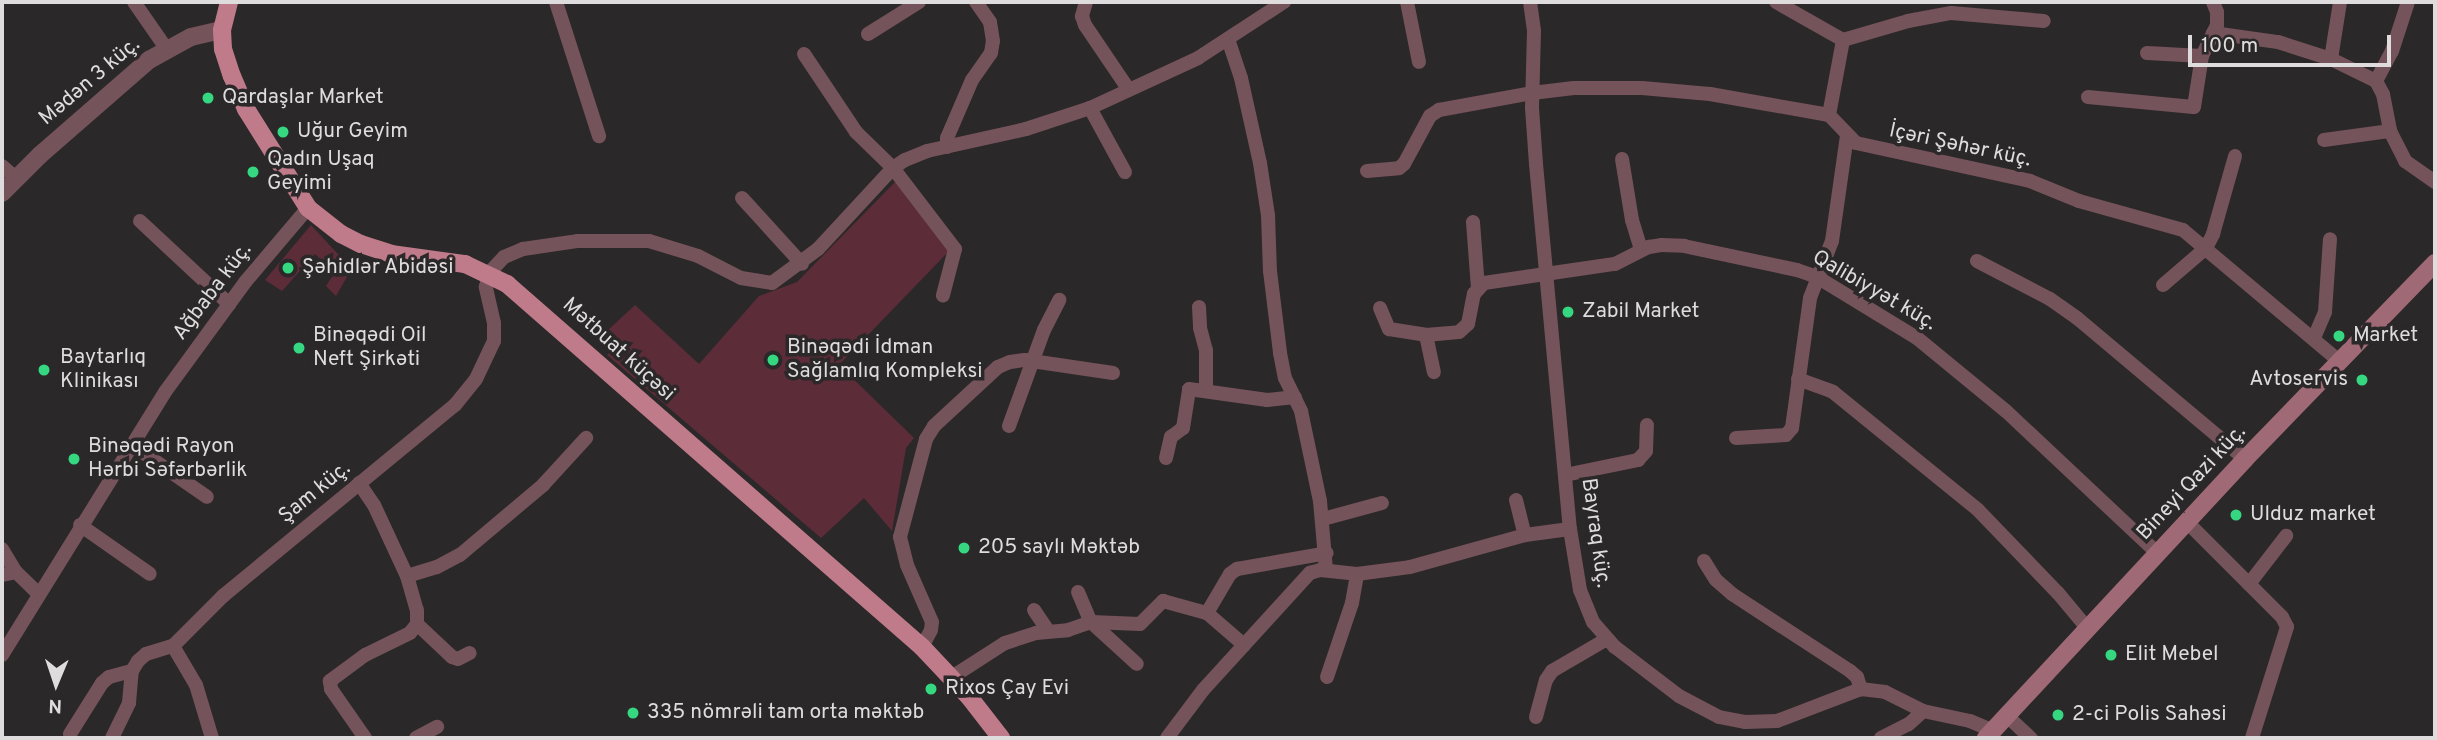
<!DOCTYPE html>
<html>
<head>
<meta charset="utf-8">
<style>
	body { margin:0 }
	#map { position:relative; width:2437px; height:740px; overflow:hidden; background:#2b2829; font-family:Overpass,sans-serif }
	div>[style] { position:absolute }
	[style*='--x'] { left:calc(var(--x)*1px); top:calc(var(--y)*1px); width:calc(var(--w)*1px); rotate:calc(var(--a)*1deg) }
	.green>* { inset:0; background:#5d2c39 }
	.minor>* { height:14px; margin:-7px; padding:0 7px; transform-origin:7px; border-radius:7px; background:#75535a }
	.tertiary>* { height:18px; margin:-9px; padding:0 9px; transform-origin:9px; border-radius:9px; background:#75535a }
	.secondary>* { height:18px; margin:-9px; padding:0 9px; transform-origin:9px; border-radius:9px; background:#9f6a76 }
	.primary>* { height:18px; margin:-9px; padding:0 9px; transform-origin:9px; border-radius:9px; background:#c07b8b }
	.dots>* { width:19px; height:19px; translate:-50% -50%; box-sizing:border-box; border:4px solid #2b2829; border-radius:50% }
	span { translate:-50% -50%; white-space:nowrap; text-align:center; line-height:1.15; -webkit-text-stroke:7px #2b2829; paint-order:stroke }
	.street-label { font-size:21px; color:#dedcdc }
	.poi-label { font-size:21px; color:#dedcdc }
	.left { translate:0 -50%; text-align:left }
	.right { translate:-100% -50%; text-align:right }
	.frame { position:absolute; inset:0; border:4px solid #dedcdc; pointer-events:none }
	.north { position:absolute; left:21px; top:649px; width:70px; height:70px; -webkit-text-stroke:5px #2b2829; paint-order:stroke; rotate:182deg; font-size:19px; font-weight:700; line-height:28px; text-align:center; color:#dedcdc }
	.north::after { content:''; display:block; margin:auto; width:24px; height:32px; background:#dedcdc; clip-path:polygon(50% 0,100% 100%,50% 72%,0 100%) }
	.scale { position:absolute; left:2188px; top:35px; width:203px; height:32px; box-sizing:border-box; border:4px solid #dedcdc; border-top:0; padding-left:9px; font-size:21px; line-height:24px; white-space:nowrap; color:#dedcdc; -webkit-text-stroke:5px #2b2829; paint-order:stroke }
</style>
</head>
<body>
<div id="map">
	<div class="green">
		<div style="clip-path:polygon(896px 181px,950px 250px,839px 365px,914px 438px,906px 448px,892px 531px,864px 498px,821px 538px,607px 355px,617px 346px,607px 331px,635px 305px,699px 364px,759px 296px,797px 282px)"></div>
		<div style="clip-path:polygon(311px 225px,349px 266px,348px 275px,336px 296px,326px 286px,335px 272px,315px 254px,282px 291px,265px 280px)"></div>
	</div>
	<div class="minor">
		<div style="--x:134;--y:2;--w:56;--a:55.2"></div>
		<div style="--x:556;--y:2;--w:141;--a:72.2"></div>
		<div style="--x:1086;--y:2;--w:15;--a:106"></div>
		<div style="--x:1082;--y:16;--w:9;--a:72"></div>
		<div style="--x:1085;--y:25;--w:78;--a:55.9"></div>
		<div style="--x:1407;--y:2;--w:61;--a:78.7"></div>
		<div style="--x:1530;--y:2;--w:29;--a:82"></div>
		<div style="--x:1534;--y:31;--w:77;--a:91.5"></div>
		<div style="--x:1532;--y:108;--w:56;--a:85.9"></div>
		<div style="--x:1536;--y:164;--w:367;--a:84.7"></div>
		<div style="--x:1570;--y:529;--w:62;--a:80.7"></div>
		<div style="--x:1580;--y:590;--w:35;--a:68"></div>
		<div style="--x:1593;--y:622;--w:33;--a:49"></div>
		<div style="--x:1615;--y:647;--w:81;--a:37.4"></div>
		<div style="--x:1679;--y:696;--w:45;--a:27.7"></div>
		<div style="--x:1719;--y:717;--w:26;--a:11"></div>
		<div style="--x:1745;--y:722;--w:32;--a:-2"></div>
		<div style="--x:1777;--y:721;--w:90;--a:-20.9"></div>
		<div style="--x:1861;--y:689;--w:24;--a:7"></div>
		<div style="--x:1885;--y:692;--w:42;--a:26.6"></div>
		<div style="--x:1923;--y:711;--w:48;--a:12"></div>
		<div style="--x:1970;--y:721;--w:25;--a:23"></div>
		<div style="--x:1776;--y:2;--w:77;--a:29.6"></div>
		<div style="--x:1843;--y:40;--w:68;--a:-16.3"></div>
		<div style="--x:1908;--y:21;--w:44;--a:-10.5"></div>
		<div style="--x:1951;--y:13;--w:93;--a:4.9"></div>
		<div style="--x:2213;--y:33;--w:66;--a:7.9"></div>
		<div style="--x:2278;--y:42;--w:56;--a:17.8"></div>
		<div style="--x:2331;--y:59;--w:50;--a:26.1"></div>
		<div style="--x:2376;--y:81;--w:15;--a:62"></div>
		<div style="--x:2383;--y:94;--w:38;--a:79"></div>
		<div style="--x:2390;--y:131;--w:34;--a:63"></div>
		<div style="--x:2405;--y:161;--w:37;--a:35"></div>
		<div style="--x:868;--y:34;--w:60;--a:-32.1"></div>
		<div style="--x:1228;--y:39;--w:41;--a:71.6"></div>
		<div style="--x:1241;--y:78;--w:87;--a:77.4"></div>
		<div style="--x:1260;--y:163;--w:53;--a:81.3"></div>
		<div style="--x:1268;--y:215;--w:56;--a:88"></div>
		<div style="--x:1270;--y:271;--w:83;--a:83"></div>
		<div style="--x:1280;--y:353;--w:25;--a:79"></div>
		<div style="--x:1285;--y:378;--w:37;--a:64"></div>
		<div style="--x:1301;--y:411;--w:92;--a:78.1"></div>
		<div style="--x:1320;--y:501;--w:69;--a:85"></div>
		<div style="--x:2147;--y:53;--w:55;--a:3.1"></div>
		<div style="--x:804;--y:54;--w:94;--a:56.3"></div>
		<div style="--x:856;--y:132;--w:52;--a:44.2"></div>
		<div style="--x:893;--y:168;--w:102;--a:52.6"></div>
		<div style="--x:955;--y:249;--w:48;--a:104.6"></div>
		<div style="--x:2331;--y:59;--w:58;--a:-81"></div>
		<div style="--x:2376;--y:81;--w:34;--a:-62"></div>
		<div style="--x:2392;--y:51;--w:52;--a:-71.9"></div>
		<div style="--x:2088;--y:97;--w:106;--a:5.4"></div>
		<div style="--x:2194;--y:107;--w:52;--a:-81.1"></div>
		<div style="--x:2202;--y:56;--w:34;--a:-64"></div>
		<div style="--x:2217;--y:25;--w:13;--a:-90"></div>
		<div style="--x:2217;--y:12;--w:11;--a:-112"></div>
		<div style="--x:1090;--y:108;--w:73;--a:61.3"></div>
		<div style="--x:1829;--y:115;--w:76;--a:-79.4"></div>
		<div style="--x:2324;--y:140;--w:67;--a:-7.8"></div>
		<div style="--x:947;--y:147;--w:9;--a:-90"></div>
		<div style="--x:947;--y:138;--w:63;--a:-66.7"></div>
		<div style="--x:972;--y:80;--w:33;--a:-55"></div>
		<div style="--x:991;--y:53;--w:12;--a:-81"></div>
		<div style="--x:993;--y:41;--w:19;--a:-99"></div>
		<div style="--x:990;--y:22;--w:24;--a:-125"></div>
		<div style="--x:1622;--y:159;--w:62;--a:80.7"></div>
		<div style="--x:1632;--y:220;--w:31;--a:73"></div>
		<div style="--x:2;--y:166;--w:18;--a:41"></div>
		<div style="--x:1367;--y:171;--w:32;--a:-5"></div>
		<div style="--x:1399;--y:168;--w:6;--a:-39"></div>
		<div style="--x:1404;--y:164;--w:55;--a:-61.6"></div>
		<div style="--x:1430;--y:116;--w:11;--a:-34"></div>
		<div style="--x:1439;--y:110;--w:95;--a:-10.4"></div>
		<div style="--x:1532;--y:93;--w:42;--a:-6.8"></div>
		<div style="--x:1574;--y:88;--w:68;--a:0"></div>
		<div style="--x:1642;--y:88;--w:68;--a:5"></div>
		<div style="--x:1710;--y:94;--w:121;--a:10"></div>
		<div style="--x:1829;--y:115;--w:39;--a:46"></div>
		<div style="--x:1856;--y:143;--w:178;--a:12.3"></div>
		<div style="--x:2030;--y:181;--w:53;--a:22.2"></div>
		<div style="--x:2079;--y:201;--w:108;--a:15.6"></div>
		<div style="--x:2183;--y:230;--w:204;--a:40"></div>
		<div style="--x:742;--y:198;--w:89;--a:47.7"></div>
		<div style="--x:140;--y:221;--w:122;--a:43"></div>
		<div style="--x:1473;--y:222;--w:66;--a:85.7"></div>
		<div style="--x:1977;--y:261;--w:82;--a:27.5"></div>
		<div style="--x:2050;--y:299;--w:33;--a:35"></div>
		<div style="--x:2077;--y:318;--w:219;--a:40"></div>
		<div style="--x:2163;--y:285;--w:57;--a:-40.7"></div>
		<div style="--x:2206;--y:248;--w:16;--a:-63"></div>
		<div style="--x:2213;--y:234;--w:81;--a:-74.2"></div>
		<div style="--x:1199;--y:307;--w:21;--a:87"></div>
		<div style="--x:1200;--y:328;--w:23;--a:75"></div>
		<div style="--x:1206;--y:350;--w:40;--a:90"></div>
		<div style="--x:1380;--y:308;--w:23;--a:67"></div>
		<div style="--x:1389;--y:329;--w:37;--a:9"></div>
		<div style="--x:1426;--y:335;--w:33;--a:-5"></div>
		<div style="--x:1459;--y:332;--w:12;--a:-42"></div>
		<div style="--x:1468;--y:324;--w:31;--a:-79"></div>
		<div style="--x:1474;--y:294;--w:15;--a:-48"></div>
		<div style="--x:1484;--y:283;--w:132;--a:-8.3"></div>
		<div style="--x:1615;--y:264;--w:38;--a:-27"></div>
		<div style="--x:1649;--y:247;--w:12;--a:-9"></div>
		<div style="--x:1661;--y:245;--w:23;--a:2"></div>
		<div style="--x:1684;--y:246;--w:116;--a:12"></div>
		<div style="--x:1797;--y:270;--w:21;--a:19"></div>
		<div style="--x:1817;--y:277;--w:117;--a:31.4"></div>
		<div style="--x:1917;--y:338;--w:115;--a:39.4"></div>
		<div style="--x:2006;--y:411;--w:207;--a:43.2"></div>
		<div style="--x:1426;--y:335;--w:38;--a:78"></div>
		<div style="--x:2314;--y:338;--w:28;--a:-67"></div>
		<div style="--x:2325;--y:312;--w:73;--a:-86.1"></div>
		<div style="--x:1798;--y:379;--w:37;--a:20"></div>
		<div style="--x:1833;--y:392;--w:187;--a:39.1"></div>
		<div style="--x:1978;--y:510;--w:115;--a:46.1"></div>
		<div style="--x:2058;--y:593;--w:47;--a:50.2"></div>
		<div style="--x:1009;--y:426;--w:102;--a:-70"></div>
		<div style="--x:1044;--y:330;--w:34;--a:-63"></div>
		<div style="--x:1736;--y:438;--w:50;--a:-3.4"></div>
		<div style="--x:1786;--y:435;--w:9;--a:-49"></div>
		<div style="--x:1792;--y:428;--w:131;--a:-82.1"></div>
		<div style="--x:1810;--y:298;--w:61;--a:-68.9"></div>
		<div style="--x:1832;--y:241;--w:106;--a:-81.9"></div>
		<div style="--x:132;--y:445;--w:91;--a:34.7"></div>
		<div style="--x:1166;--y:458;--w:22;--a:-77"></div>
		<div style="--x:1171;--y:437;--w:15;--a:-37"></div>
		<div style="--x:1183;--y:428;--w:39;--a:-81"></div>
		<div style="--x:1189;--y:389;--w:79;--a:8"></div>
		<div style="--x:1267;--y:400;--w:28;--a:-6"></div>
		<div style="--x:1565;--y:475;--w:75;--a:-11.6"></div>
		<div style="--x:1638;--y:460;--w:12;--a:-48"></div>
		<div style="--x:1646;--y:451;--w:26;--a:-88"></div>
		<div style="--x:359;--y:483;--w:27;--a:56"></div>
		<div style="--x:374;--y:505;--w:78;--a:65.1"></div>
		<div style="--x:407;--y:576;--w:35;--a:74"></div>
		<div style="--x:417;--y:610;--w:14;--a:90"></div>
		<div style="--x:417;--y:624;--w:11;--a:128"></div>
		<div style="--x:410;--y:633;--w:50;--a:153.9"></div>
		<div style="--x:365;--y:655;--w:44;--a:143.4"></div>
		<div style="--x:330;--y:681;--w:8;--a:83"></div>
		<div style="--x:331;--y:689;--w:60;--a:55.2"></div>
		<div style="--x:1516;--y:500;--w:36;--a:76"></div>
		<div style="--x:1323;--y:519;--w:61;--a:-15.2"></div>
		<div style="--x:2187;--y:522;--w:134;--a:45"></div>
		<div style="--x:2282;--y:617;--w:11;--a:63"></div>
		<div style="--x:2287;--y:627;--w:116;--a:107.5"></div>
		<div style="--x:80;--y:525;--w:85;--a:35"></div>
		<div style="--x:2;--y:549;--w:27;--a:59"></div>
		<div style="--x:16;--y:572;--w:30;--a:44"></div>
		<div style="--x:1704;--y:561;--w:22;--a:58"></div>
		<div style="--x:1716;--y:580;--w:21;--a:41"></div>
		<div style="--x:1732;--y:594;--w:141;--a:33.1"></div>
		<div style="--x:1850;--y:671;--w:9;--a:41"></div>
		<div style="--x:1857;--y:677;--w:13;--a:72"></div>
		<div style="--x:2;--y:575;--w:14;--a:-12"></div>
		<div style="--x:407;--y:576;--w:31;--a:-17"></div>
		<div style="--x:437;--y:567;--w:26;--a:-28"></div>
		<div style="--x:460;--y:555;--w:109;--a:-40.1"></div>
		<div style="--x:543;--y:485;--w:64;--a:-47.5"></div>
		<div style="--x:2249;--y:584;--w:61;--a:-52.4"></div>
		<div style="--x:1078;--y:592;--w:33;--a:67"></div>
		<div style="--x:1091;--y:622;--w:62;--a:42.4"></div>
		<div style="--x:1034;--y:610;--w:25;--a:56"></div>
		<div style="--x:1207;--y:613;--w:45;--a:-59.5"></div>
		<div style="--x:1230;--y:574;--w:9;--a:-36"></div>
		<div style="--x:1237;--y:569;--w:91;--a:-10.1"></div>
		<div style="--x:417;--y:624;--w:48;--a:43.3"></div>
		<div style="--x:452;--y:657;--w:6;--a:18"></div>
		<div style="--x:458;--y:659;--w:13;--a:-27"></div>
		<div style="--x:922;--y:647;--w:19;--a:-62"></div>
		<div style="--x:931;--y:630;--w:8;--a:-83"></div>
		<div style="--x:932;--y:622;--w:62;--a:-113.7"></div>
		<div style="--x:907;--y:565;--w:29;--a:-104"></div>
		<div style="--x:900;--y:537;--w:101;--a:-75.1"></div>
		<div style="--x:926;--y:439;--w:15;--a:-58"></div>
		<div style="--x:934;--y:426;--w:87;--a:-42.7"></div>
		<div style="--x:998;--y:367;--w:13;--a:-23"></div>
		<div style="--x:1010;--y:362;--w:15;--a:-8"></div>
		<div style="--x:1025;--y:360;--w:89;--a:8.4"></div>
		<div style="--x:2;--y:655;--w:309;--a:-58.2"></div>
		<div style="--x:165;--y:392;--w:137;--a:-53.9"></div>
		<div style="--x:246;--y:281;--w:96;--a:-49.7"></div>
		<div style="--x:952;--y:677;--w:63;--a:-32.7"></div>
		<div style="--x:1005;--y:643;--w:33;--a:-18"></div>
		<div style="--x:1036;--y:633;--w:32;--a:-5"></div>
		<div style="--x:1068;--y:630;--w:24;--a:-19"></div>
		<div style="--x:1091;--y:622;--w:49;--a:2.3"></div>
		<div style="--x:1140;--y:624;--w:33;--a:-45"></div>
		<div style="--x:1163;--y:601;--w:46;--a:15.3"></div>
		<div style="--x:1207;--y:613;--w:49;--a:40.9"></div>
		<div style="--x:1327;--y:677;--w:78;--a:-71.3"></div>
		<div style="--x:1352;--y:603;--w:29;--a:-80"></div>
		<div style="--x:2007;--y:716;--w:33;--a:43"></div>
		<div style="--x:1536;--y:717;--w:38;--a:-75"></div>
		<div style="--x:1546;--y:680;--w:11;--a:-56"></div>
		<div style="--x:1552;--y:671;--w:64;--a:-30.2"></div>
		<div style="--x:70;--y:734;--w:60;--a:-57.9"></div>
		<div style="--x:102;--y:683;--w:9;--a:-41"></div>
		<div style="--x:109;--y:677;--w:24;--a:-15"></div>
		<div style="--x:112;--y:738;--w:39;--a:-64"></div>
		<div style="--x:129;--y:703;--w:32;--a:-85"></div>
		<div style="--x:132;--y:671;--w:12;--a:-59"></div>
		<div style="--x:138;--y:661;--w:11;--a:-41"></div>
		<div style="--x:146;--y:654;--w:28;--a:-17"></div>
		<div style="--x:212;--y:738;--w:55;--a:-106.8"></div>
		<div style="--x:196;--y:685;--w:45;--a:-120.5"></div>
		<div style="--x:173;--y:646;--w:71;--a:-45"></div>
		<div style="--x:223;--y:596;--w:301;--a:-39.5"></div>
		<div style="--x:455;--y:405;--w:33;--a:-51"></div>
		<div style="--x:476;--y:379;--w:42;--a:-64.7"></div>
		<div style="--x:494;--y:341;--w:18;--a:-90"></div>
		<div style="--x:494;--y:323;--w:37;--a:-103"></div>
		<div style="--x:486;--y:287;--w:14;--a:-78"></div>
		<div style="--x:489;--y:273;--w:22;--a:-47"></div>
		<div style="--x:504;--y:257;--w:21;--a:-23"></div>
		<div style="--x:523;--y:249;--w:56;--a:-8.3"></div>
		<div style="--x:578;--y:241;--w:71;--a:0"></div>
		<div style="--x:649;--y:241;--w:51;--a:17"></div>
		<div style="--x:698;--y:256;--w:48;--a:27.1"></div>
		<div style="--x:741;--y:278;--w:31;--a:9"></div>
		<div style="--x:772;--y:283;--w:57;--a:-36.5"></div>
		<div style="--x:818;--y:249;--w:110;--a:-47.2"></div>
		<div style="--x:893;--y:168;--w:14;--a:-34"></div>
		<div style="--x:905;--y:160;--w:24;--a:-22"></div>
		<div style="--x:927;--y:151;--w:101;--a:-12.5"></div>
		<div style="--x:1026;--y:129;--w:67;--a:-18.2"></div>
		<div style="--x:1090;--y:108;--w:119;--a:-24.8"></div>
		<div style="--x:1198;--y:58;--w:103;--a:-33.1"></div>
		<div style="--x:416;--y:738;--w:24;--a:-28"></div>
		<div style="--x:1167;--y:738;--w:60;--a:-53.1"></div>
		<div style="--x:1203;--y:690;--w:159;--a:-47.6"></div>
		<div style="--x:1310;--y:573;--w:10;--a:-17"></div>
		<div style="--x:1320;--y:570;--w:37;--a:6"></div>
		<div style="--x:1357;--y:574;--w:53;--a:-7.5"></div>
		<div style="--x:1410;--y:567;--w:119;--a:-15.5"></div>
		<div style="--x:1525;--y:535;--w:45;--a:-7.6"></div>
		<div style="--x:1881;--y:738;--w:31;--a:-27"></div>
		<div style="--x:1909;--y:724;--w:19;--a:-43"></div>
	</div>
	<div class="tertiary">
		<div style="--x:2;--y:193;--w:54;--a:-45"></div>
		<div style="--x:40;--y:155;--w:145;--a:-41.1"></div>
		<div style="--x:149;--y:60;--w:48;--a:-28.7"></div>
		<div style="--x:191;--y:37;--w:32;--a:-13"></div>
	</div>
	<div class="secondary">
		<div style="--x:1986;--y:738;--w:381;--a:-47.1"></div>
		<div style="--x:2245;--y:459;--w:273;--a:-45.9"></div>
	</div>
	<div class="primary">
		<div style="--x:229;--y:2;--w:29;--a:104"></div>
		<div style="--x:222;--y:30;--w:19;--a:87"></div>
		<div style="--x:223;--y:49;--w:28;--a:72"></div>
		<div style="--x:232;--y:76;--w:36;--a:67"></div>
		<div style="--x:246;--y:109;--w:117;--a:57.9"></div>
		<div style="--x:308;--y:208;--w:42;--a:38.2"></div>
		<div style="--x:341;--y:234;--w:22;--a:27"></div>
		<div style="--x:361;--y:244;--w:32;--a:18"></div>
		<div style="--x:391;--y:254;--w:75;--a:7.7"></div>
		<div style="--x:465;--y:264;--w:47;--a:25.5"></div>
		<div style="--x:507;--y:284;--w:551;--a:41.18"></div>
		<div style="--x:922;--y:647;--w:70;--a:46.7"></div>
		<div style="--x:970;--y:698;--w:51;--a:52.2"></div>
	</div>
	<div class="dots">
		<div style="left:208px;top:98px;background:#35d881"></div>
		<div style="left:283px;top:132px;background:#35d881"></div>
		<div style="left:253px;top:172px;background:#35d881"></div>
		<div style="left:288px;top:268px;background:#35d881"></div>
		<div style="left:1568px;top:312px;background:#35d881"></div>
		<div style="left:2339px;top:336px;background:#35d881"></div>
		<div style="left:299px;top:348px;background:#35d881"></div>
		<div style="left:773px;top:360px;background:#35d881"></div>
		<div style="left:44px;top:370px;background:#35d881"></div>
		<div style="left:2362px;top:380px;background:#35d881"></div>
		<div style="left:74px;top:459px;background:#35d881"></div>
		<div style="left:2236px;top:515px;background:#35d881"></div>
		<div style="left:964px;top:548px;background:#35d881"></div>
		<div style="left:2111px;top:655px;background:#35d881"></div>
		<div style="left:931px;top:689px;background:#35d881"></div>
		<div style="left:633px;top:713px;background:#35d881"></div>
		<div style="left:2058px;top:715px;background:#35d881"></div>
	</div>
	<div class="street-label">
		<span style="left:90px;top:82px;rotate:-40deg">Mədən 3 küç.</span>
		<span style="left:1960px;top:146px;rotate:12deg">İçəri Şəhər küç.</span>
		<span style="left:1874px;top:291px;rotate:30deg">Qalibiyyət küç.</span>
		<span style="left:213px;top:292px;rotate:-53deg">Ağbaba küç.</span>
		<span style="left:618px;top:350px;rotate:42deg">Mətbuat küçəsi</span>
		<span style="left:2192px;top:483px;rotate:-47deg">Bineyi Qazi küç.</span>
		<span style="left:315px;top:493px;rotate:-39deg">Şam küç.</span>
		<span style="left:1595px;top:533px;rotate:82deg">Bayraq küç.</span>
	</div>
	<div class="poi-label">
		<span class="left" style="left:222px;top:98px">Qardaşlar Market</span>
		<span class="left" style="left:297px;top:132px">Uğur Geyim</span>
		<span class="left" style="left:267px;top:172px">Qadın Uşaq<br>Geyimi</span>
		<span class="left" style="left:302px;top:268px">Şəhidlər Abidəsi</span>
		<span class="left" style="left:1582px;top:312px">Zabil Market</span>
		<span class="left" style="left:313px;top:348px">Binəqədi Oil<br>Neft Şirkəti</span>
		<span class="left" style="left:2353px;top:336px">Market</span>
		<span class="left" style="left:787px;top:360px">Binəqədi İdman<br>Sağlamlıq Kompleksi</span>
		<span class="left" style="left:60px;top:370px">Baytarlıq<br>Klinikası</span>
		<span class="right" style="left:2348px;top:380px">Avtoservis</span>
		<span class="left" style="left:88px;top:459px">Binəqədi Rayon<br>Hərbi Səfərbərlik</span>
		<span class="left" style="left:2250px;top:515px">Ulduz market</span>
		<span class="left" style="left:978px;top:548px">205 saylı Məktəb</span>
		<span class="left" style="left:2125px;top:655px">Elit Mebel</span>
		<span class="left" style="left:945px;top:689px">Rixos Çay Evi</span>
		<span class="left" style="left:647px;top:713px">335 nömrəli tam orta məktəb</span>
		<span class="left" style="left:2072px;top:715px">2-ci Polis Sahəsi</span>
	</div>
	<div class="frame"></div>
	<div class="north">N</div>
	<div class="scale">100 m</div>
</div>
</body>
</html>
